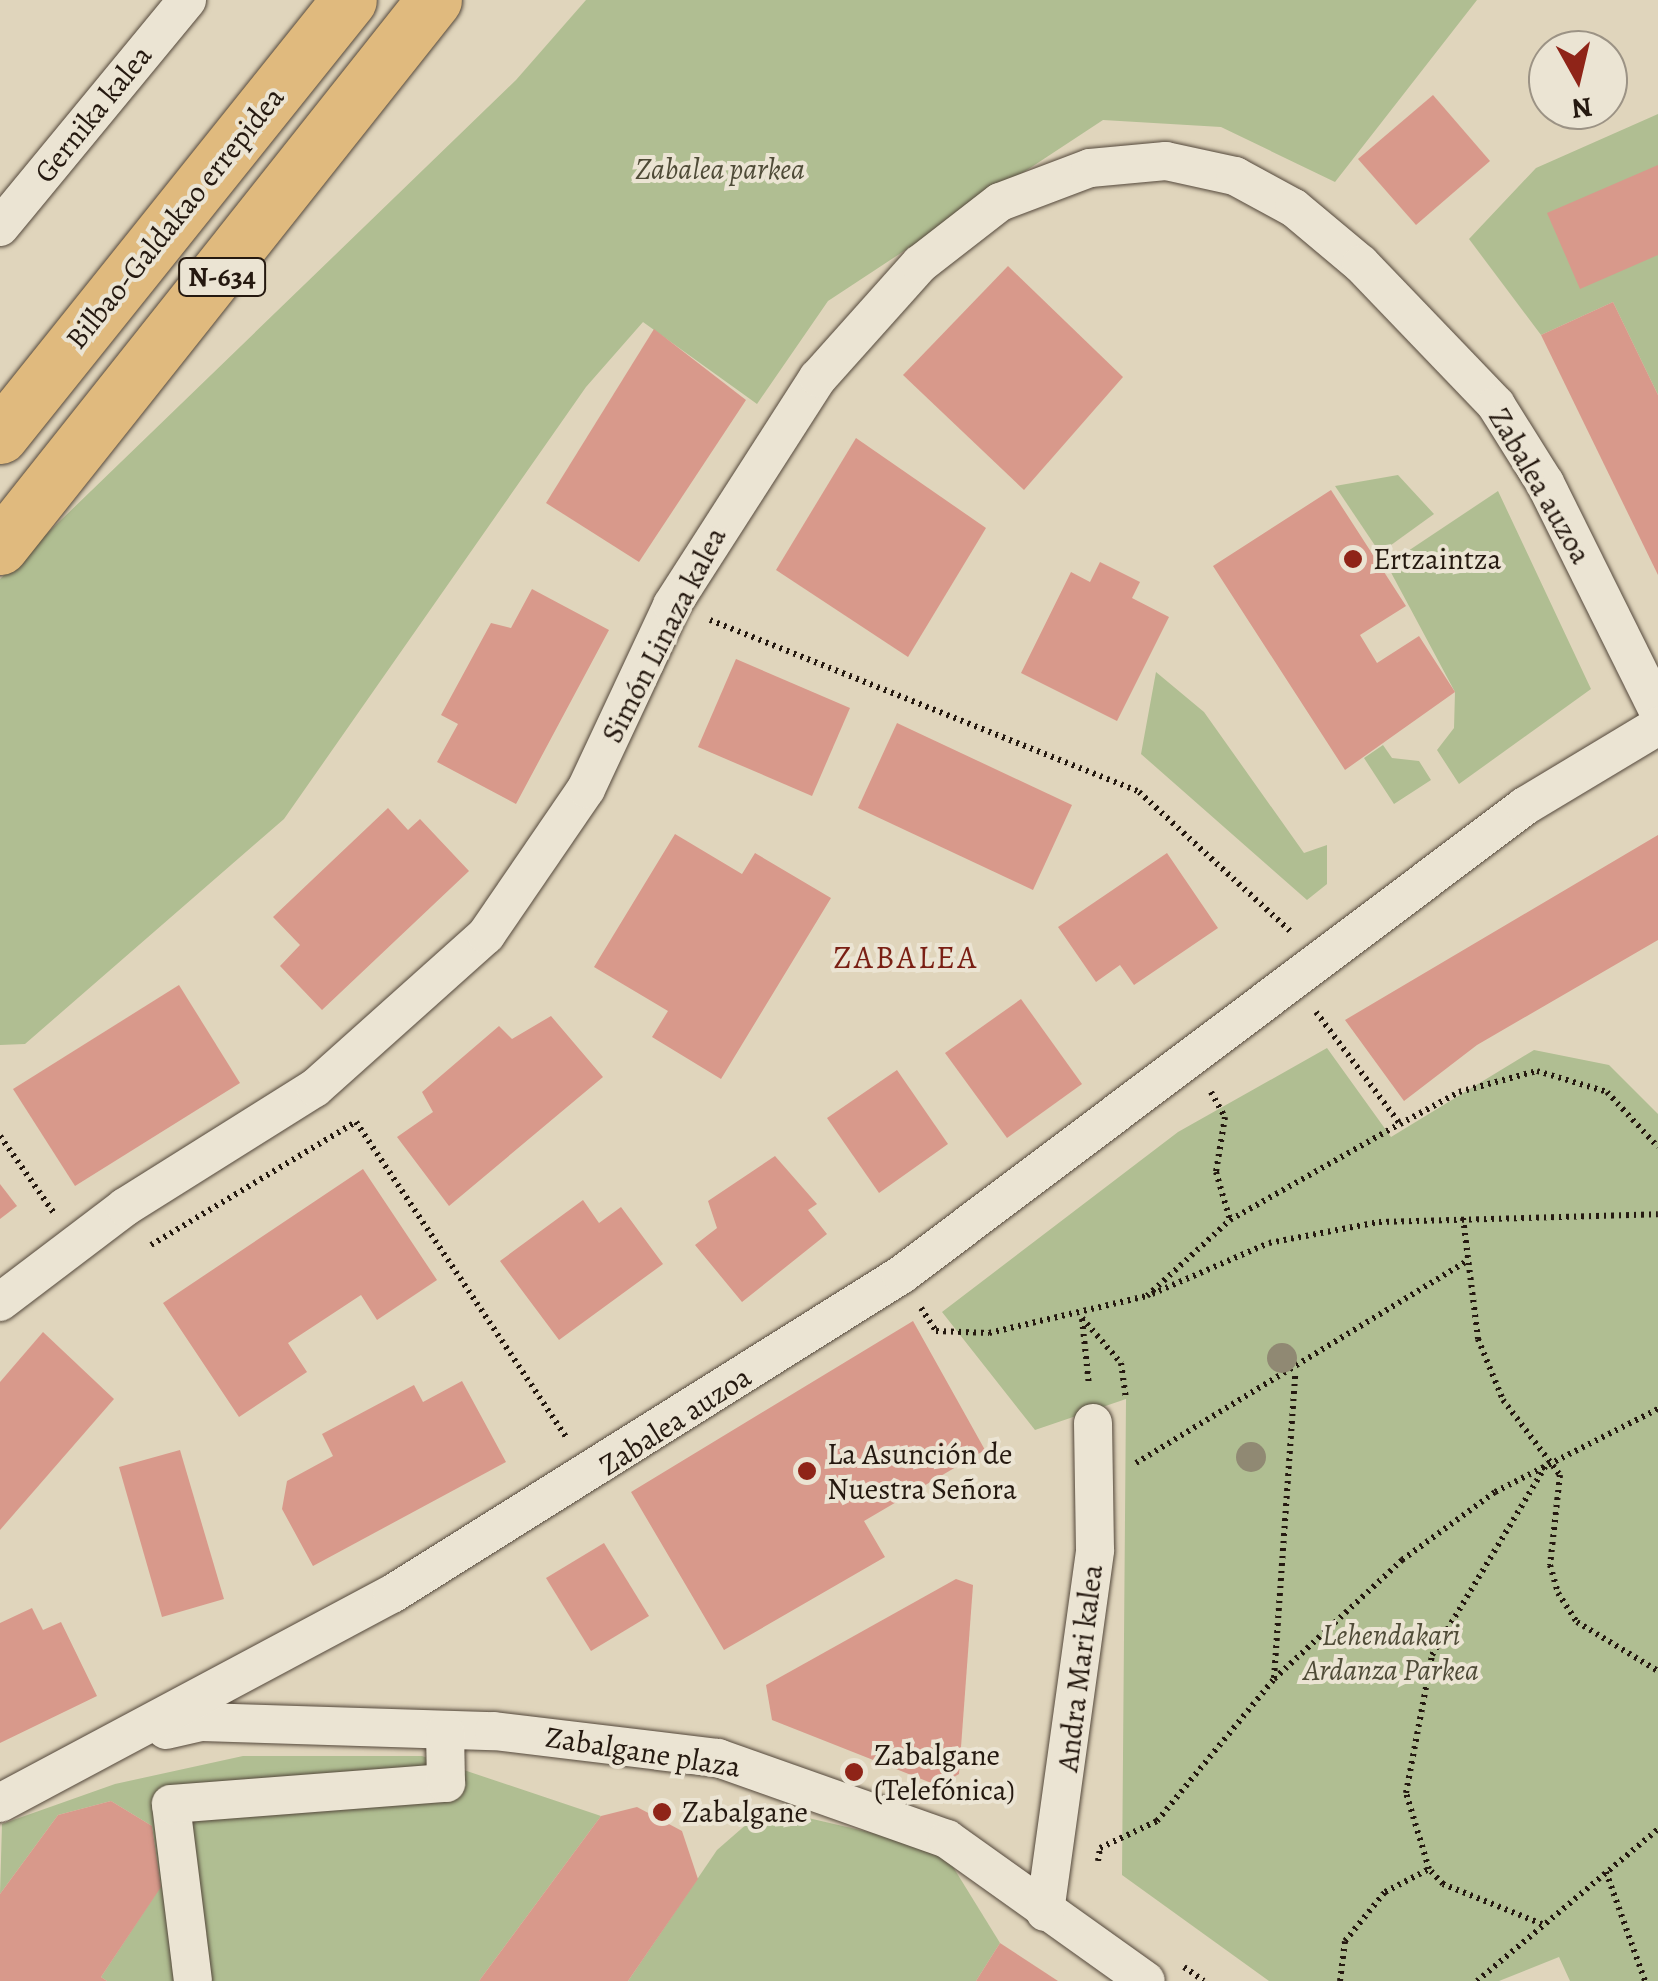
<!DOCTYPE html>
<meta charset="utf-8">
<style>
body{margin:0}
#map{position:relative;width:1658px;height:1981px;overflow:hidden;background:#e0d5bc;font-family:Alegreya,serif}
div>[style]{position:absolute}
.green>*{inset:0;background:#b0be92}
.building>*{inset:0;background:#d8998b}
.path>*{height:6px;margin-top:-3px;transform-origin:0;background:repeating-linear-gradient(90deg,#251910 0 2.5px,transparent 0 7.5px)}
.roads{filter:drop-shadow(0 0 2px #54483b) drop-shadow(0 0 2px #54483b)}
.street>*{height:38px;margin:-19px;padding:0 19px;transform-origin:19px;border-radius:19px;background:#ebe4d3}
.highway>*{height:55px;margin:-27.5px;padding:0 27.5px;transform-origin:27.5px;border-radius:27.5px;background:#e0ba7e}
.trees>*{width:30px;height:30px;margin:-15px;border-radius:50%;background:#908973}
.dots>*{width:28px;height:28px;translate:-50% -50%;box-sizing:border-box;border:5px solid #ebe4d3;border-radius:50%}
span{translate:-50% -50%;white-space:nowrap;text-align:center;line-height:1.15;-webkit-text-stroke:8px #ebe4d3;paint-order:stroke}
.shield-label span{padding:2px 8px;background:#ebe4d3;border:2px solid;border-radius:8px;-webkit-text-stroke-width:0}
.shield-label{font-size:28px;color:#251910;font-weight:700}
.street-label{font-size:30px;color:#251910}
.park-label{font-size:30px;color:#4f4b37;font-style:italic}
.poi-label{font-size:30px;color:#251910}
.left{translate:0 -50%;text-align:left}
.neighbourhood-label{font-size:32px;color:#7a1f14;letter-spacing:2.5px}
.north{position:absolute;left:1528px;top:30px;width:100px;height:100px;box-sizing:border-box;background:#ebe4d3;border:2px solid #9c9385;border-radius:50%;rotate:172deg;font-size:28px;font-weight:700;line-height:40px;text-align:center;color:#251910}
.north::after{content:'';display:block;margin:auto;width:35px;height:45px;background:#8f2418;clip-path:polygon(50% 0,100% 100%,50% 72%,0 100%)}
</style>
<div id="map">
<div class="green">
<div style="clip-path:polygon(586px 0,1477px 0,1335px 182px,1221px 127px,1103px 120px,828px 301px,757px 404px,643px 322px,586px 387px,284px 819px,25px 1044px,0 1045px,0 579px,516px 80px)"></div>
<div style="clip-path:polygon(1658px 114px,1658px 395px,1613px 302px,1541px 335px,1469px 239px,1536px 168px)"></div>
<div style="clip-path:polygon(1398px 475px,1434px 514px,1380px 553px,1335px 486px)"></div>
<div style="clip-path:polygon(1498px 491px,1591px 689px,1459px 784px,1437px 750px,1454px 728px,1455px 692px,1387px 565px)"></div>
<div style="clip-path:polygon(1156px 672px,1204px 712px,1304px 853px,1327px 845px,1327px 884px,1307px 900px,1141px 754px)"></div>
<div style="clip-path:polygon(1383px 745px,1392px 758px,1419px 761px,1431px 780px,1394px 804px,1364px 758px)"></div>
<div style="clip-path:polygon(1327px 1048px,1391px 1137px,1534px 1050px,1609px 1065px,1658px 1114px,1658px 1981px,1570px 1981px,1559px 1957px,1499px 1981px,1269px 1981px,1122px 1875px,1126px 1399px,1035px 1430px,942px 1312px,1178px 1132px)"></div>
<div style="clip-path:polygon(243px 1756px,422px 1756px,601px 1816px,479px 1981px,107px 1981px,101px 1977px,161px 1886px,152px 1826px,111px 1801px,58px 1815px,0 1894px,2px 1824px,115px 1784px)"></div>
<div style="clip-path:polygon(765px 1808px,942px 1849px,1000px 1943px,976px 1981px,628px 1981px,717px 1850px)"></div>
</div>
<div class="building">
<div style="clip-path:polygon(1433px 95px,1490px 161px,1416px 225px,1358px 159px)"></div>
<div style="clip-path:polygon(1658px 165px,1658px 255px,1580px 289px,1547px 213px)"></div>
<div style="clip-path:polygon(1008px 266px,1123px 377px,1024px 490px,903px 375px)"></div>
<div style="clip-path:polygon(1613px 302px,1658px 395px,1658px 575px,1541px 335px)"></div>
<div style="clip-path:polygon(654px 329px,746px 400px,639px 562px,546px 503px)"></div>
<div style="clip-path:polygon(856px 438px,986px 528px,908px 657px,776px 570px)"></div>
<div style="clip-path:polygon(1331px 490px,1406px 606px,1360px 635px,1377px 663px,1419px 636px,1455px 692px,1345px 770px,1213px 566px)"></div>
<div style="clip-path:polygon(1100px 562px,1140px 582px,1132px 598px,1169px 617px,1117px 721px,1021px 673px,1071px 572px,1090px 582px)"></div>
<div style="clip-path:polygon(532px 589px,609px 630px,516px 804px,437px 762px,458px 724px,441px 715px,491px 623px,511px 628px)"></div>
<div style="clip-path:polygon(736px 659px,850px 708px,812px 796px,698px 747px)"></div>
<div style="clip-path:polygon(897px 723px,1072px 805px,1033px 890px,858px 808px)"></div>
<div style="clip-path:polygon(388px 808px,408px 830px,420px 819px,469px 871px,322px 1010px,280px 966px,300px 945px,273px 917px)"></div>
<div style="clip-path:polygon(675px 834px,742px 874px,755px 853px,831px 898px,721px 1079px,652px 1037px,668px 1011px,594px 967px)"></div>
<div style="clip-path:polygon(1658px 835px,1658px 940px,1477px 1045px,1404px 1101px,1345px 1020px)"></div>
<div style="clip-path:polygon(1167px 853px,1218px 928px,1134px 985px,1120px 965px,1096px 982px,1058px 927px)"></div>
<div style="clip-path:polygon(179px 985px,240px 1083px,75px 1186px,13px 1089px)"></div>
<div style="clip-path:polygon(1021px 999px,1082px 1084px,1007px 1138px,945px 1053px)"></div>
<div style="clip-path:polygon(551px 1016px,603px 1077px,449px 1206px,397px 1137px,433px 1112px,422px 1092px,499px 1026px,512px 1039px)"></div>
<div style="clip-path:polygon(897px 1070px,948px 1144px,879px 1193px,827px 1118px)"></div>
<div style="clip-path:polygon(775px 1156px,817px 1204px,808px 1210px,827px 1234px,742px 1302px,695px 1245px,717px 1228px,708px 1201px)"></div>
<div style="clip-path:polygon(363px 1169px,437px 1280px,377px 1320px,361px 1295px,288px 1343px,307px 1372px,239px 1417px,163px 1303px)"></div>
<div style="clip-path:polygon(0 1184px,17px 1206px,0 1219px)"></div>
<div style="clip-path:polygon(583px 1200px,599px 1223px,621px 1207px,663px 1264px,559px 1340px,500px 1261px)"></div>
<div style="clip-path:polygon(913px 1321px,985px 1450px,864px 1521px,885px 1557px,724px 1650px,631px 1492px)"></div>
<div style="clip-path:polygon(43px 1332px,114px 1399px,0 1530px,0 1382px)"></div>
<div style="clip-path:polygon(462px 1381px,506px 1462px,313px 1566px,282px 1509px,287px 1481px,333px 1456px,322px 1434px,414px 1385px,423px 1402px)"></div>
<div style="clip-path:polygon(180px 1450px,224px 1599px,162px 1617px,119px 1467px)"></div>
<div style="clip-path:polygon(604px 1543px,649px 1616px,591px 1651px,546px 1578px)"></div>
<div style="clip-path:polygon(956px 1579px,973px 1585px,959px 1774px,939px 1786px,772px 1720px,766px 1685px)"></div>
<div style="clip-path:polygon(32px 1608px,43px 1630px,61px 1622px,97px 1696px,0 1743px,0 1623px)"></div>
<div style="clip-path:polygon(111px 1801px,152px 1826px,161px 1887px,101px 1977px,107px 1981px,0 1981px,0 1894px,58px 1815px)"></div>
<div style="clip-path:polygon(637px 1807px,682px 1831px,698px 1879px,628px 1981px,479px 1981px,601px 1816px)"></div>
<div style="clip-path:polygon(1000px 1943px,1058px 1981px,976px 1981px)"></div>
</div>
<div class="path">
<div style="left:710px;top:620px;width:462px;rotate:21.8deg"></div>
<div style="left:1139px;top:792px;width:205px;rotate:42.6deg"></div>
<div style="left:1316px;top:1012px;width:140px;rotate:53.1deg"></div>
<div style="left:1400px;top:1124px;width:67px;rotate:-28.5deg"></div>
<div style="left:1459px;top:1092px;width:81px;rotate:-15.1deg"></div>
<div style="left:1537px;top:1071px;width:73px;rotate:16.7deg"></div>
<div style="left:1607px;top:1092px;width:75px;rotate:47.2deg"></div>
<div style="left:1211px;top:1092px;width:29px;rotate:61deg"></div>
<div style="left:1225px;top:1117px;width:56px;rotate:99.3deg"></div>
<div style="left:1216px;top:1172px;width:50px;rotate:73.7deg"></div>
<div style="left:0;top:1136px;width:94px;rotate:55deg"></div>
<div style="left:1463px;top:1218px;width:122px;rotate:82.9deg"></div>
<div style="left:1478px;top:1339px;width:66px;rotate:67.7deg"></div>
<div style="left:1503px;top:1400px;width:94px;rotate:52.8deg"></div>
<div style="left:1560px;top:1475px;width:91px;rotate:96.3deg"></div>
<div style="left:1550px;top:1565px;width:29px;rotate:74deg"></div>
<div style="left:1558px;top:1593px;width:35px;rotate:57deg"></div>
<div style="left:1577px;top:1622px;width:95px;rotate:31.2deg"></div>
<div style="left:151px;top:1245px;width:239px;rotate:-31deg"></div>
<div style="left:356px;top:1122px;width:379px;rotate:56.3deg"></div>
<div style="left:1152px;top:1294px;width:128px;rotate:-23.6deg"></div>
<div style="left:1269px;top:1243px;width:112px;rotate:-10.8deg"></div>
<div style="left:1379px;top:1222px;width:279px;rotate:-1.6deg"></div>
<div style="left:921px;top:1308px;width:27px;rotate:57deg"></div>
<div style="left:936px;top:1331px;width:53px;rotate:2.2deg"></div>
<div style="left:989px;top:1333px;width:162px;rotate:-13.2deg"></div>
<div style="left:1147px;top:1296px;width:113px;rotate:-42.5deg"></div>
<div style="left:1230px;top:1220px;width:195px;rotate:-29.5deg"></div>
<div style="left:1082px;top:1318px;width:60px;rotate:49.1deg"></div>
<div style="left:1121px;top:1363px;width:34px;rotate:82deg"></div>
<div style="left:1082px;top:1319px;width:67px;rotate:84deg"></div>
<div style="left:1136px;top:1463px;width:389px;rotate:-31.4deg"></div>
<div style="left:1274px;top:1678px;width:305px;rotate:-86deg"></div>
<div style="left:1098px;top:1861px;width:13px;rotate:-81deg"></div>
<div style="left:1100px;top:1848px;width:63px;rotate:-25.3deg"></div>
<div style="left:1157px;top:1821px;width:184px;rotate:-50.5deg"></div>
<div style="left:1274px;top:1679px;width:175px;rotate:-42.9deg"></div>
<div style="left:1402px;top:1560px;width:115px;rotate:-36.2deg"></div>
<div style="left:1495px;top:1492px;width:183px;rotate:-27deg"></div>
<div style="left:1606px;top:1872px;width:116px;rotate:70.3deg"></div>
<div style="left:1542px;top:1924px;width:107px;rotate:-158deg"></div>
<div style="left:1443px;top:1884px;width:21px;rotate:-133deg"></div>
<div style="left:1429px;top:1869px;width:79px;rotate:-106.8deg"></div>
<div style="left:1406px;top:1793px;width:140px;rotate:-79.3deg"></div>
<div style="left:1432px;top:1655px;width:225px;rotate:-59deg"></div>
<div style="left:1184px;top:1967px;width:24px;rotate:35deg"></div>
<div style="left:1340px;top:1981px;width:40px;rotate:-82.9deg"></div>
<div style="left:1345px;top:1941px;width:63px;rotate:-50.8deg"></div>
<div style="left:1385px;top:1892px;width:50px;rotate:-27.6deg"></div>
<div style="left:1477px;top:1981px;width:236px;rotate:-40deg"></div>
</div>
<div class="roads">
<div class="street">
<div style="left:0;top:227px;width:294px;rotate:-50.5deg"></div>
<div style="left:0;top:1302px;width:157px;rotate:-37.2deg"></div>
<div style="left:125px;top:1207px;width:224px;rotate:-32.1deg"></div>
<div style="left:315px;top:1088px;width:229px;rotate:-41.8deg"></div>
<div style="left:486px;top:935px;width:177px;rotate:-55.6deg"></div>
<div style="left:586px;top:789px;width:203px;rotate:-64.9deg"></div>
<div style="left:672px;top:605px;width:270px;rotate:-57.3deg"></div>
<div style="left:818px;top:378px;width:153px;rotate:-48.2deg"></div>
<div style="left:920px;top:264px;width:101px;rotate:-37.8deg"></div>
<div style="left:1000px;top:202px;width:96px;rotate:-20.7deg"></div>
<div style="left:1090px;top:168px;width:76px;rotate:-5.3deg"></div>
<div style="left:1166px;top:161px;width:71px;rotate:12.3deg"></div>
<div style="left:1235px;top:176px;width:67px;rotate:28.5deg"></div>
<div style="left:1294px;top:208px;width:87px;rotate:39.9deg"></div>
<div style="left:1361px;top:264px;width:195px;rotate:46.2deg"></div>
<div style="left:1496px;top:405px;width:92px;rotate:57.9deg"></div>
<div style="left:1545px;top:483px;width:254px;rotate:63.6deg"></div>
<div style="left:166px;top:1730px;width:37px;rotate:-13deg"></div>
<div style="left:202px;top:1722px;width:292px;rotate:1.8deg"></div>
<div style="left:494px;top:1731px;width:226px;rotate:6.9deg"></div>
<div style="left:718px;top:1758px;width:243px;rotate:19.5deg"></div>
<div style="left:947px;top:1839px;width:244px;rotate:35.5deg"></div>
<div style="left:0;top:1803px;width:444px;rotate:-28.1deg"></div>
<div style="left:392px;top:1594px;width:601px;rotate:-32.08deg"></div>
<div style="left:901px;top:1275px;width:781px;rotate:-36.93deg"></div>
<div style="left:1525px;top:806px;width:155px;rotate:-31deg"></div>
<div style="left:1045px;top:1912px;width:365px;rotate:-82.1deg"></div>
<div style="left:1095px;top:1550px;width:127px;rotate:-90.9deg"></div>
<div style="left:193px;top:1981px;width:178px;rotate:-97.1deg"></div>
<div style="left:171px;top:1804px;width:276px;rotate:-4.4deg"></div>
<div style="left:446px;top:1783px;width:51px;rotate:-91.1deg"></div>
</div>
<div class="highway">
<div style="left:0;top:436px;width:558px;rotate:-51.32deg"></div>
<div style="left:0;top:547px;width:698px;rotate:-51.57deg"></div>
</div>
</div>
<div class="trees">
<div style="left:1282px;top:1358px"></div>
<div style="left:1251px;top:1457px"></div>
</div>
<div class="dots">
<div style="left:1353px;top:559px;background:#8f2418"></div>
<div style="left:807px;top:1471px;background:#8f2418"></div>
<div style="left:854px;top:1772px;background:#8f2418"></div>
<div style="left:662px;top:1812px;background:#8f2418"></div>
</div>
<div class="shield-label">
<span style="left:222px;top:277px">N-634</span>
</div>
<div class="street-label">
<span style="left:93px;top:114px;rotate:-51deg">Gernika kalea</span>
<span style="left:175px;top:218px;rotate:-51deg">Bilbao-Galdakao errepidea</span>
<span style="left:1540px;top:486px;rotate:60deg">Zabalea auzoa</span>
<span style="left:664px;top:635px;rotate:-63deg">Simón Linaza kalea</span>
<span style="left:675px;top:1421px;rotate:-33deg">Zabalea auzoa</span>
<span style="left:1080px;top:1668px;rotate:-83deg">Andra Mari kalea</span>
<span style="left:643px;top:1752px;rotate:9deg">Zabalgane plaza</span>
</div>
<div class="park-label">
<span style="left:720px;top:169px">Zabalea parkea</span>
<span style="left:1391px;top:1652px">Lehendakari<br>Ardanza Parkea</span>
</div>
<div class="poi-label">
<span class="left" style="left:1373px;top:559px">Ertzaintza</span>
<span class="left" style="left:827px;top:1471px">La Asunción de<br>Nuestra Señora</span>
<span class="left" style="left:874px;top:1772px">Zabalgane<br>(Telefónica)</span>
<span class="left" style="left:682px;top:1812px">Zabalgane</span>
</div>
<div class="neighbourhood-label">
<span style="left:906px;top:957px">ZABALEA</span>
</div>
<div class="north">N</div>
</div>
